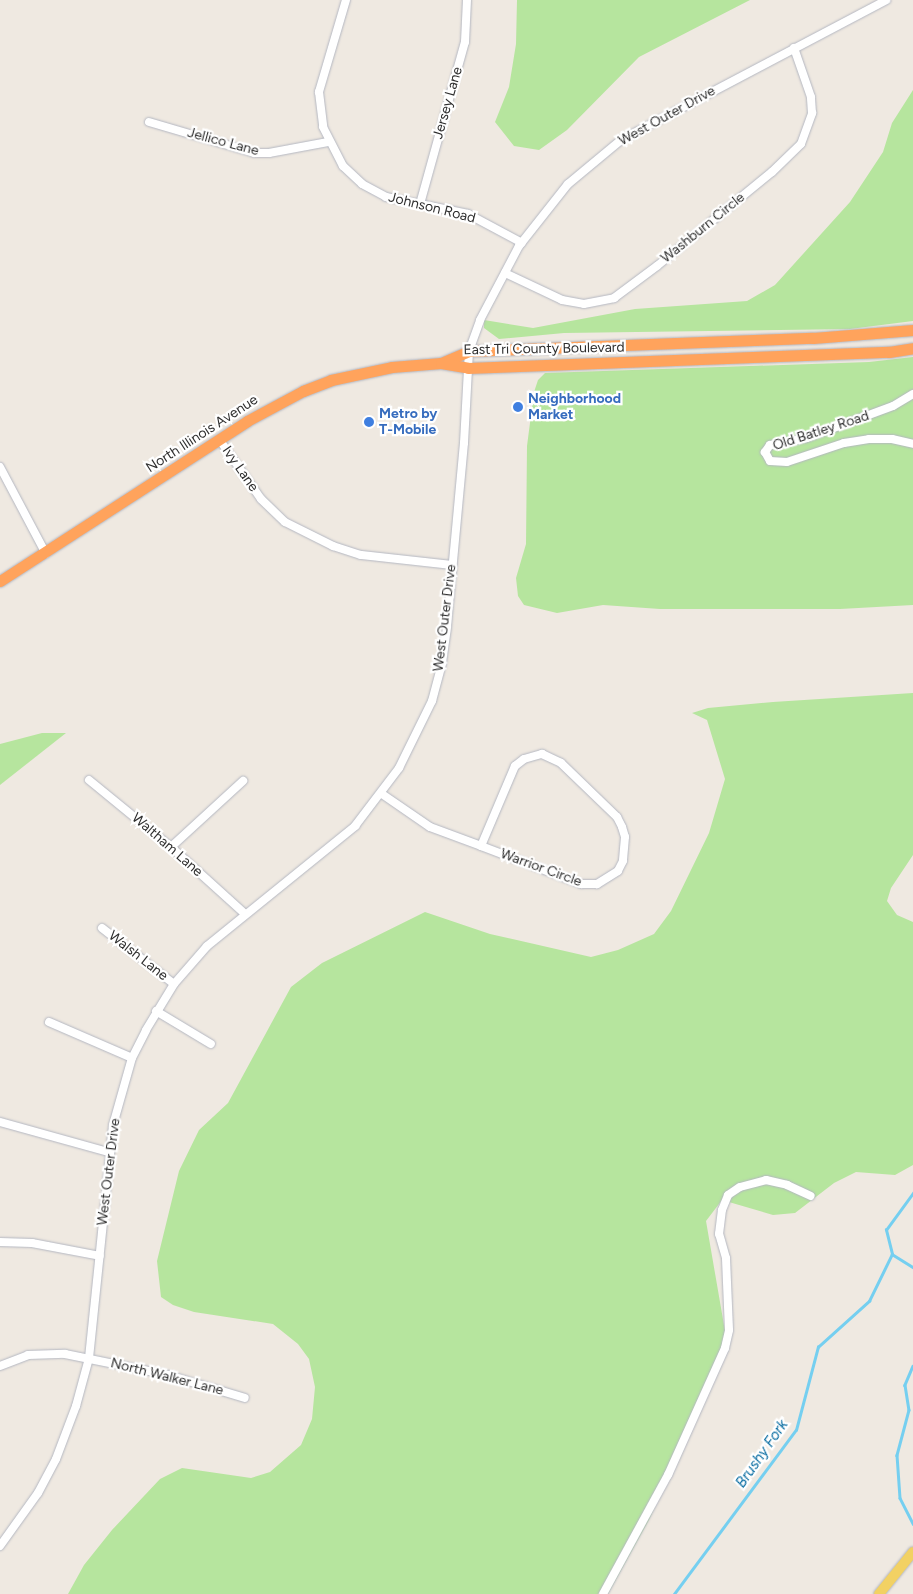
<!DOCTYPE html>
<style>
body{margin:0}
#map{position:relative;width:913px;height:1594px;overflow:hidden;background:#efe9e1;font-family:Figtree,sans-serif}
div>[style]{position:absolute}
.green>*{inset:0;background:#b6e59e}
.stream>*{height:2.5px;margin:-1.25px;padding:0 1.25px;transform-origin:1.25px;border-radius:1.25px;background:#75cff0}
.roads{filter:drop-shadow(0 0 1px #b4b7c1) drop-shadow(0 0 1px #b4b7c1)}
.minor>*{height:8px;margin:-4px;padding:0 4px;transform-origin:4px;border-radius:4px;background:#fff}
.major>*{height:10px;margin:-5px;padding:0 5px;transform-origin:5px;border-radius:5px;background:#f2d163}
.highway>*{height:11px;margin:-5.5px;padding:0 5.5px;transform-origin:5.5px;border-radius:5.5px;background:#ffa35c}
.dots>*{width:14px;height:14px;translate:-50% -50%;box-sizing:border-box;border:2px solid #fff;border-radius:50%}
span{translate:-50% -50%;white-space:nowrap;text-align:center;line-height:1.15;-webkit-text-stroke:4.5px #fff;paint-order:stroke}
.street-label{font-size:14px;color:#2e2e2e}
.shop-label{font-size:14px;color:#366cbe;font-weight:700}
.left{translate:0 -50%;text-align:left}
.water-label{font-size:15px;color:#0d6fa3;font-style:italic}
</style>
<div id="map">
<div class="green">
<div style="clip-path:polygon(517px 0,750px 0,639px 57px,567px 130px,539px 150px,514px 146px,495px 122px,509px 87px,516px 44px)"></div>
<div style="clip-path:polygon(913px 90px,913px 321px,850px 329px,564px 333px,499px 339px,484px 328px,484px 320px,533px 328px,635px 309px,747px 301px,775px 285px,850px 202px,883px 152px,892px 123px)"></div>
<div style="clip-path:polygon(913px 357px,913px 605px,840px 609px,660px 609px,603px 605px,557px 613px,524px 605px,518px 596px,516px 578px,526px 544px,527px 446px,534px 392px,538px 380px,545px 373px,869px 362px)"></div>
<div style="clip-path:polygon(913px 693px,913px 855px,891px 888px,887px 901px,897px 915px,913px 922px,913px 1165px,895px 1175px,856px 1172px,834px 1183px,795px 1213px,773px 1215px,722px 1200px,706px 1221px,725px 1331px,717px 1368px,649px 1520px,608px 1594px,68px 1594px,84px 1565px,112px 1530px,160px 1479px,182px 1468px,251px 1478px,270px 1472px,301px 1445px,312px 1419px,315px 1387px,309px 1359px,298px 1344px,273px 1324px,194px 1312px,173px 1305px,161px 1297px,157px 1261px,179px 1171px,199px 1130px,228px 1103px,291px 987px,322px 963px,425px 912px,490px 934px,591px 957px,618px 950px,654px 934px,671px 911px,709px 833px,725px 779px,707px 720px,692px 713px,708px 708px,773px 702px)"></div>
<div style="clip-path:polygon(42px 733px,66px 733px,0 785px,0 744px)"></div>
</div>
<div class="stream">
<div style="left:892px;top:1254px;width:25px;rotate:32deg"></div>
<div style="left:913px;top:1366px;width:21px;rotate:113deg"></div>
<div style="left:905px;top:1385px;width:25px;rotate:81deg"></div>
<div style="left:909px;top:1410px;width:47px;rotate:104.9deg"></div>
<div style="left:897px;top:1455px;width:43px;rotate:86deg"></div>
<div style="left:900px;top:1498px;width:29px;rotate:63deg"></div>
<div style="left:674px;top:1594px;width:204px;rotate:-53.4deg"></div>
<div style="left:796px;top:1430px;width:86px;rotate:-75.2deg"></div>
<div style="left:818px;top:1347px;width:69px;rotate:-42deg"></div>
<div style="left:869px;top:1301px;width:52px;rotate:-63.9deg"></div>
<div style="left:892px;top:1254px;width:25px;rotate:-104deg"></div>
<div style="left:886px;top:1230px;width:46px;rotate:-53.9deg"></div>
</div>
<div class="roads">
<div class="minor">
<div style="left:346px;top:0;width:96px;rotate:106.4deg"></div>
<div style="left:319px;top:92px;width:35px;rotate:83deg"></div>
<div style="left:323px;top:127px;width:44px;rotate:62.9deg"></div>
<div style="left:343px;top:166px;width:26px;rotate:43deg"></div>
<div style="left:362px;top:184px;width:27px;rotate:28deg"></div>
<div style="left:386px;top:197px;width:84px;rotate:11.7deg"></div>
<div style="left:468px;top:214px;width:61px;rotate:28.2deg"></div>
<div style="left:149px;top:122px;width:109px;rotate:16.4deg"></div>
<div style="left:254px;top:153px;width:15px"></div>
<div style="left:269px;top:153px;width:60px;rotate:-10.6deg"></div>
<div style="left:420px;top:204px;width:168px;rotate:-74.5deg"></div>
<div style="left:465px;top:42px;width:42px;rotate:-87.3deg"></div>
<div style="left:505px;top:273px;width:63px;rotate:25.3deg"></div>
<div style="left:562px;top:300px;width:22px;rotate:10deg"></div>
<div style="left:584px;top:304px;width:31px;rotate:-11deg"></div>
<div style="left:614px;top:298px;width:54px;rotate:-36.7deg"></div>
<div style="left:657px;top:266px;width:149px;rotate:-39.3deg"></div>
<div style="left:772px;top:172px;width:40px;rotate:-44deg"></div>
<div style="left:801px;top:144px;width:33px;rotate:-70deg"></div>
<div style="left:812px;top:113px;width:16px;rotate:-94deg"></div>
<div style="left:811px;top:97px;width:52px;rotate:-109.1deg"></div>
<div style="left:913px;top:394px;width:23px;rotate:149deg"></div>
<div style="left:893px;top:406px;width:92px;rotate:159.6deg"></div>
<div style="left:807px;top:438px;width:38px;rotate:169deg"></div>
<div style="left:770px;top:445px;width:9px;rotate:126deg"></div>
<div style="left:765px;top:452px;width:10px;rotate:61deg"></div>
<div style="left:770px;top:461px;width:17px;rotate:3deg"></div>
<div style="left:787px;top:462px;width:60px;rotate:-18.4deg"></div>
<div style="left:844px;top:443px;width:25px;rotate:-9deg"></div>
<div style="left:869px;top:439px;width:23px"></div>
<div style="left:892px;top:439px;width:22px;rotate:13deg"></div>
<div style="left:219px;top:439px;width:73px;rotate:55deg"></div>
<div style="left:261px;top:499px;width:33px;rotate:44deg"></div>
<div style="left:285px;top:522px;width:54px;rotate:26.6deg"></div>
<div style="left:333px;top:546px;width:29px;rotate:18deg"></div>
<div style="left:361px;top:555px;width:92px;rotate:6.3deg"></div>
<div style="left:0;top:467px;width:98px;rotate:62.1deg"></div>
<div style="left:542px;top:754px;width:21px;rotate:25deg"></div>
<div style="left:561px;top:763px;width:78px;rotate:44deg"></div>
<div style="left:617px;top:817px;width:11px;rotate:63deg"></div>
<div style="left:622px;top:827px;width:10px;rotate:73deg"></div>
<div style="left:625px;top:837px;width:24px;rotate:95deg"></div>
<div style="left:623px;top:861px;width:11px;rotate:117deg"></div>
<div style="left:618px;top:871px;width:25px;rotate:148deg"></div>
<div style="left:597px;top:884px;width:16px;rotate:180deg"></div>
<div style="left:581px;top:884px;width:107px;rotate:-159.2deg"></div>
<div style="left:481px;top:846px;width:87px;rotate:-67deg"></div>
<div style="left:515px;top:766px;width:11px;rotate:-38deg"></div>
<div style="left:524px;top:759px;width:19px;rotate:-16deg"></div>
<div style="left:89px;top:780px;width:106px;rotate:39.3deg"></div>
<div style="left:171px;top:847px;width:98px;rotate:42.1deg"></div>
<div style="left:382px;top:794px;width:58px;rotate:34.5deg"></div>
<div style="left:430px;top:827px;width:54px;rotate:20.4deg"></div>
<div style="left:171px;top:847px;width:98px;rotate:-42.5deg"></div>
<div style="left:102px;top:928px;width:91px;rotate:37.9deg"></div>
<div style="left:156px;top:1011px;width:64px;rotate:31deg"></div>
<div style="left:49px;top:1022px;width:90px;rotate:23.4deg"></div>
<div style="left:0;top:1122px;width:112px;rotate:15.5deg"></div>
<div style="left:0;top:1242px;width:32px;rotate:2deg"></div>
<div style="left:32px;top:1243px;width:69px;rotate:10.8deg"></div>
<div style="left:0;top:1366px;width:30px;rotate:-21deg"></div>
<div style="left:28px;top:1355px;width:37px;rotate:-2deg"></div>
<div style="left:65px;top:1354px;width:105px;rotate:11.5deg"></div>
<div style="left:168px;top:1375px;width:80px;rotate:16.6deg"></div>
<div style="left:0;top:1546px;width:65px;rotate:-54.4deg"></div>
<div style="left:38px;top:1493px;width:38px;rotate:-62deg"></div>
<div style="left:56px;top:1459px;width:57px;rotate:-69.3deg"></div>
<div style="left:76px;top:1406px;width:50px;rotate:-74.8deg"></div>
<div style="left:89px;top:1358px;width:234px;rotate:-84.1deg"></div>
<div style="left:113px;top:1125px;width:70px;rotate:-74.2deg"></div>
<div style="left:132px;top:1058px;width:31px;rotate:-63deg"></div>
<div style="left:146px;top:1030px;width:54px;rotate:-58.7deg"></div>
<div style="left:174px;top:984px;width:50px;rotate:-49deg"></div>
<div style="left:207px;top:946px;width:191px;rotate:-39deg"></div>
<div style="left:355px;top:826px;width:73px;rotate:-52.8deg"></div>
<div style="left:399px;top:768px;width:75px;rotate:-63.8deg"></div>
<div style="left:432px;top:701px;width:39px;rotate:-75deg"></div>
<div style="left:442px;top:663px;width:37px;rotate:-82deg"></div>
<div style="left:447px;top:626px;width:184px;rotate:-84.7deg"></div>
<div style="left:464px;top:443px;width:92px;rotate:-86.9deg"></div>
<div style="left:469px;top:351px;width:33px;rotate:-70deg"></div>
<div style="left:480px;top:320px;width:84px;rotate:-62.2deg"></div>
<div style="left:519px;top:246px;width:79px;rotate:-51.7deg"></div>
<div style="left:568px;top:184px;width:69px;rotate:-39.7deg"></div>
<div style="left:621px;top:140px;width:300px;rotate:-27.8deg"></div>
<div style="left:603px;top:1594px;width:136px;rotate:-61.4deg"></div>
<div style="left:668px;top:1475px;width:139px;rotate:-65.8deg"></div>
<div style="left:725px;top:1348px;width:18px;rotate:-77deg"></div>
<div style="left:729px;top:1330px;width:72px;rotate:-92.4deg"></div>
<div style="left:726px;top:1258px;width:25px;rotate:-106deg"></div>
<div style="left:719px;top:1234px;width:24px;rotate:-83deg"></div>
<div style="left:722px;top:1210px;width:16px;rotate:-68deg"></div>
<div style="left:728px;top:1195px;width:14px;rotate:-34deg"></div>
<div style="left:740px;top:1187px;width:27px;rotate:-15deg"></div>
<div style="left:766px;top:1180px;width:22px;rotate:13deg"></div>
<div style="left:787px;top:1185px;width:26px;rotate:25deg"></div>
</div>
<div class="major">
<div style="left:879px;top:1594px;width:54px;rotate:-51deg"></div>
</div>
<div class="highway">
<div style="left:441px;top:363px;width:30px;rotate:-23deg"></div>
<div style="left:469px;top:351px;width:344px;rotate:-2.2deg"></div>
<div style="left:813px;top:338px;width:100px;rotate:-4.6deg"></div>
<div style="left:0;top:581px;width:294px;rotate:-32.9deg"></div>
<div style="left:247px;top:421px;width:64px;rotate:-28.2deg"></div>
<div style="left:303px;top:391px;width:30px;rotate:-21deg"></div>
<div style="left:331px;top:380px;width:62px;rotate:-12deg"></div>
<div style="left:392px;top:367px;width:49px;rotate:-4.7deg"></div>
<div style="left:441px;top:363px;width:27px;rotate:10deg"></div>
<div style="left:468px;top:368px;width:421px;rotate:-2.2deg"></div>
<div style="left:889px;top:352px;width:24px;rotate:-9deg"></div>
</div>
</div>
<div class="dots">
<div style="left:518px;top:407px;background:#3f7fe0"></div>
<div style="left:369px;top:422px;background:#3f7fe0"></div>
</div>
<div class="street-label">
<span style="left:448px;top:103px;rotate:-74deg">Jersey Lane</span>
<span style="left:667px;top:116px;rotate:-29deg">West Outer Drive</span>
<span style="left:223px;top:142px;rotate:15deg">Jellico Lane</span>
<span style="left:432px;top:208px;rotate:14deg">Johnson Road</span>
<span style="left:703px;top:228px;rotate:-39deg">Washburn Circle</span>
<span style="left:544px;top:349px;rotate:-1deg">East Tri County Boulevard</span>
<span style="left:821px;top:431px;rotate:-18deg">Old Batley Road</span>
<span style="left:202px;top:434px;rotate:-33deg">North Illinois Avenue</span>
<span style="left:240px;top:469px;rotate:55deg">Ivy Lane</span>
<span style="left:445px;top:618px;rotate:-83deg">West Outer Drive</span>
<span style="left:167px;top:845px;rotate:41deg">Waltham Lane</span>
<span style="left:541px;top:868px;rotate:20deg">Warrior Circle</span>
<span style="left:138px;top:956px;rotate:38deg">Walsh Lane</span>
<span style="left:109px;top:1172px;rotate:-83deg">West Outer Drive</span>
<span style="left:167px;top:1377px;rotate:14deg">North Walker Lane</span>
</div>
<div class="shop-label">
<span class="left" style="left:528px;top:407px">Neighborhood<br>Market</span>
<span class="left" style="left:379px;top:422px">Metro by<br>T-Mobile</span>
</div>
<div class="water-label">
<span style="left:762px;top:1454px;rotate:-55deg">Brushy Fork</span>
</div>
</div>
